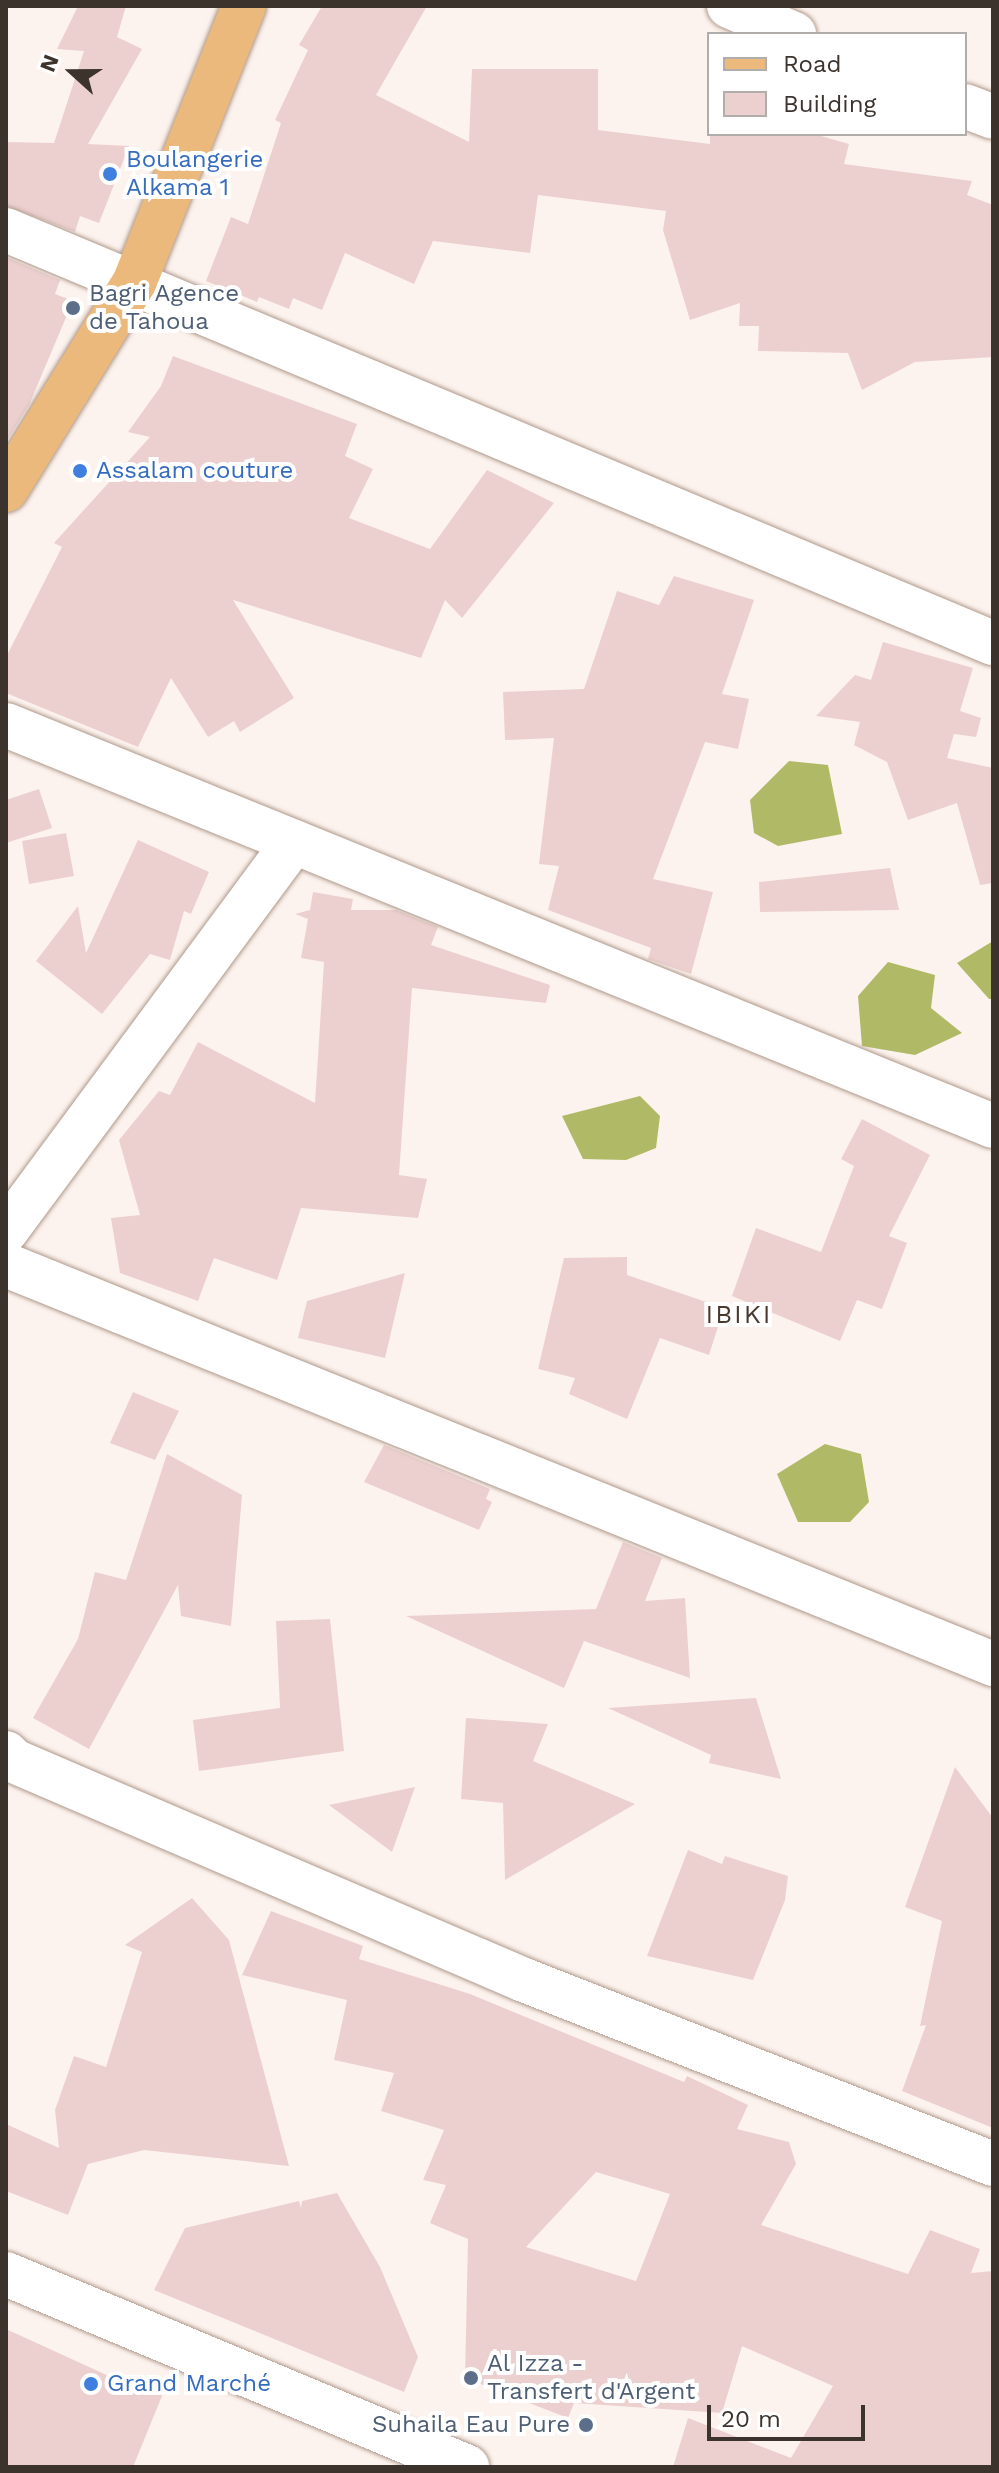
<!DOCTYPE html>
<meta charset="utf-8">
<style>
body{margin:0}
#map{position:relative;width:999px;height:2473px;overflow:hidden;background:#fdf3ee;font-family:"Work Sans",sans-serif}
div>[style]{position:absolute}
.forest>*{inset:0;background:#b0ba66}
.building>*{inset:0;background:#ecd0cf}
.roads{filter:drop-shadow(0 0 2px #ae998c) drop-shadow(0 0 2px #ae998c)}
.minor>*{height:44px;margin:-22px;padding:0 22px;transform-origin:22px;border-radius:22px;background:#fff}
.tertiary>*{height:44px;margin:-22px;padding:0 22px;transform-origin:22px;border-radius:22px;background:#fff}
.primary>*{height:44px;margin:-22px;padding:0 22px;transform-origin:22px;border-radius:22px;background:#ecb97c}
.dots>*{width:22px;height:22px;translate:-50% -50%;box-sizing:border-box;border:4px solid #fff;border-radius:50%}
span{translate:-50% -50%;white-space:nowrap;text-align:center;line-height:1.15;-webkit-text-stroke:8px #fff;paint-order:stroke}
.shop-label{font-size:24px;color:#366cbe}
.left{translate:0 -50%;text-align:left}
.service-label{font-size:24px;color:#4e5e75}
.right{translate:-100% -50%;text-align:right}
.neighbourhood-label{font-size:26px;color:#4a382d;letter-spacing:2px}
.frame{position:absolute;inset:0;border:8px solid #3c332d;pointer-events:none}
.legend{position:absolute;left:707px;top:32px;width:260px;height:104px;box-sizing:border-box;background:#fff;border:2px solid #b1adab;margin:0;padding:10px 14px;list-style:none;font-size:24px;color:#3c332d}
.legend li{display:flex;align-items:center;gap:16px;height:40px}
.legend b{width:40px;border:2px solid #b1adab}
.north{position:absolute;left:32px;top:32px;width:80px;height:80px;-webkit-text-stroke:6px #fff;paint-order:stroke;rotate:291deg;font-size:22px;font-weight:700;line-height:32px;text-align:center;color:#3c332d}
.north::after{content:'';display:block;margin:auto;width:28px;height:36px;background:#3c332d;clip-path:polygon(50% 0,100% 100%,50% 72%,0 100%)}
.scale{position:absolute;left:707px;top:2405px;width:158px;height:36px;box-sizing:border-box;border:4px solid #3c332d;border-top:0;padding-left:10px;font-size:24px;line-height:28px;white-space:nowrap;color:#3c332d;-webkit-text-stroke:6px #fff;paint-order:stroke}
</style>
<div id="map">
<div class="forest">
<div style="clip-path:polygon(789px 761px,828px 765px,842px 834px,778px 846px,754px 833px,750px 800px)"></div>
<div style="clip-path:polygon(993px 941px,993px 999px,989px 999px,957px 963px)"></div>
<div style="clip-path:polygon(888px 962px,935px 975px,931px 1008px,962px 1033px,915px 1055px,862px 1046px,858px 996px)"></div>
<div style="clip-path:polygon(640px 1096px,660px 1116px,656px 1148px,626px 1160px,583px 1159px,562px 1116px)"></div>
<div style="clip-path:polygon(825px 1444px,861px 1454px,869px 1502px,850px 1522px,798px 1522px,777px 1474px)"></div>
</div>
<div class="building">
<div style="clip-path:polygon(78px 6px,126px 6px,117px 37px,142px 49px,88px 144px,129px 146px,99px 223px,80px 216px,75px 232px,6px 206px,6px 142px,54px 143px,84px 51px,57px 49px)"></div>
<div style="clip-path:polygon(322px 6px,427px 6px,376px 95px,469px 142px,472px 69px,598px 69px,598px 130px,710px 144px,710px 134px,814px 134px,849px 144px,844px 164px,972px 181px,967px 195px,993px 205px,993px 357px,915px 362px,862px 390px,848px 353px,758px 351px,759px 326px,739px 326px,740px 303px,690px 320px,663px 230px,666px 211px,538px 195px,530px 253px,433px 241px,414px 284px,345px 253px,322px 310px,293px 298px,289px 309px,259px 297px,257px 302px,206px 281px,231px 217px,248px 224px,281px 123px,275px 120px,308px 50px,299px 45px)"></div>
<div style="clip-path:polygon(6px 257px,60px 280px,55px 294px,73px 301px,29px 405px,6px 442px)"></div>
<div style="clip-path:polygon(173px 356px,357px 424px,345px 456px,373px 469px,349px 518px,430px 549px,487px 470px,554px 503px,462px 618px,445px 600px,421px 658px,233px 600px,294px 698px,240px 732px,234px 721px,208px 737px,171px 678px,138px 747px,6px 693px,6px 657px,62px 547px,54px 543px,150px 437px,128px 432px,161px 386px)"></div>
<div style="clip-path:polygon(674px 576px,754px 600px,722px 694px,749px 699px,738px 749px,705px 742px,653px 879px,713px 892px,691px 974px,648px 959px,651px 948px,548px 910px,559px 866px,539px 864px,554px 738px,505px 740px,503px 692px,584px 689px,617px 591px,659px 605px)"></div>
<div style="clip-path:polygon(883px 642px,973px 668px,960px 711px,981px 718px,976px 737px,954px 734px,947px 758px,993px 768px,993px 883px,980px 885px,957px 803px,908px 820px,887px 762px,854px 745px,860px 722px,816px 716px,855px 675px,871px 680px)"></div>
<div style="clip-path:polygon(39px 789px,52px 828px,6px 843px,6px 800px)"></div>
<div style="clip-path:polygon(66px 833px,74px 876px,29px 884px,22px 841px)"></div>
<div style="clip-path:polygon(138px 840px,209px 872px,191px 914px,184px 911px,170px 960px,150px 954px,102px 1014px,36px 961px,78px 906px,86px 953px)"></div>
<div style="clip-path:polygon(890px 868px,899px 910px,760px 912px,759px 882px)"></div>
<div style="clip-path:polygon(313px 892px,353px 899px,351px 910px,396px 910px,438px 927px,431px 945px,550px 985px,546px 1003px,412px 988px,399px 1175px,427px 1179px,418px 1218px,301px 1208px,277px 1280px,214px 1258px,198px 1301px,120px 1273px,111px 1218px,140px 1215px,119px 1140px,159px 1091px,170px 1095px,198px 1042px,315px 1103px,324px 962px,301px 958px,308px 919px,295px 914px,310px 910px)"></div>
<div style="clip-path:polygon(862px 1119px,930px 1155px,889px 1236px,907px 1243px,882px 1309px,857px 1300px,840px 1341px,732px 1296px,756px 1228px,821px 1252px,854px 1166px,841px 1159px)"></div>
<div style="clip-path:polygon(627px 1257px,627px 1275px,724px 1308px,709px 1355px,660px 1338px,627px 1419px,569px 1394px,575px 1378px,538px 1369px,564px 1258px)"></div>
<div style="clip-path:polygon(405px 1273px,385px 1358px,298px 1338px,307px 1301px)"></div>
<div style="clip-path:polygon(133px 1392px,179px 1411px,155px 1460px,110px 1443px)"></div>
<div style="clip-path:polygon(384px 1445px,490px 1489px,486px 1499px,492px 1502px,479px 1530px,364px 1482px)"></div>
<div style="clip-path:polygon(167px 1454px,242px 1495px,231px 1626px,181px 1616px,178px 1585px,89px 1749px,33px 1718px,78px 1639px,95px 1572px,126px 1580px)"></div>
<div style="clip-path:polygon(623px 1542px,662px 1558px,645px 1601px,685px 1598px,690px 1678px,584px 1641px,564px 1688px,406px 1616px,596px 1609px)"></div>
<div style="clip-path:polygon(330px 1619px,344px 1751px,199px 1771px,193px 1720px,280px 1708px,276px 1621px)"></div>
<div style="clip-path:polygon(756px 1698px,781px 1779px,709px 1763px,711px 1755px,608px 1708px)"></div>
<div style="clip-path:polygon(466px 1718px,548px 1724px,533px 1761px,635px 1804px,505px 1880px,503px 1803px,461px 1799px)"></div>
<div style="clip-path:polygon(955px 1767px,993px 1818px,993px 2128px,902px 2091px,926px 2025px,920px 2026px,942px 1921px,905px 1907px)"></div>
<div style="clip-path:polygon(415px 1787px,392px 1852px,329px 1805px)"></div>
<div style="clip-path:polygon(688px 1850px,722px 1864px,725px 1856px,788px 1876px,785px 1900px,753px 1980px,647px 1956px)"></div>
<div style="clip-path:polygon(192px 1898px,229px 1940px,289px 2166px,144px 2150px,88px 2164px,68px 2215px,6px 2191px,6px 2124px,59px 2148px,55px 2110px,74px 2056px,106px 2067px,142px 1952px,125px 1945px)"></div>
<div style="clip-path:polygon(evenodd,271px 1911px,363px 1946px,359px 1959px,470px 1994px,684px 2082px,687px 2076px,748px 2105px,737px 2129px,789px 2142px,796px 2164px,761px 2225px,908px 2274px,930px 2230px,980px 2249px,971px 2273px,993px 2271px,993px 2467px,673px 2467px,688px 2418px,791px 2458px,833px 2386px,742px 2346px,722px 2413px,574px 2403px,568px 2418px,465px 2378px,468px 2239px,430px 2223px,446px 2185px,423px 2180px,444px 2130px,381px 2111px,394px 2073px,334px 2060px,347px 2000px,242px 1975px,271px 1911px,596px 2172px,670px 2194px,636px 2281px,526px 2247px,596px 2172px)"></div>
<div style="clip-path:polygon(337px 2193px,380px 2267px,418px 2357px,404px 2392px,154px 2290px,185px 2228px,299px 2201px,301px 2208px,302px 2201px)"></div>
<div style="clip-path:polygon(6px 2329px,111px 2377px,114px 2371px,164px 2391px,133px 2467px,6px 2467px)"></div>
</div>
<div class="roads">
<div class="minor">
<div style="left:729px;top:6px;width:71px;rotate:23.3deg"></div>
<div style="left:965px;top:106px;width:30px;rotate:21deg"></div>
<div style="left:6px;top:230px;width:1070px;rotate:22.71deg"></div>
<div style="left:6px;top:725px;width:1065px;rotate:22.11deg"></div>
<div style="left:6px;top:1231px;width:484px;rotate:-53.5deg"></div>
<div style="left:6px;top:1265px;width:1065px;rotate:22.01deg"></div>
<div style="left:6px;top:1753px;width:11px;rotate:45deg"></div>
<div style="left:14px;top:1761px;width:555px;rotate:23.24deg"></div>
<div style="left:524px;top:1980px;width:504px;rotate:21.42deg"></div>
</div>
<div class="tertiary">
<div style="left:6px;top:2274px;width:500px;rotate:22.7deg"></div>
</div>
<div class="primary">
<div style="left:6px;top:490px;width:246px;rotate:-58.3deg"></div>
<div style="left:135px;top:281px;width:296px;rotate:-68.4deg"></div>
</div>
</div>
<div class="dots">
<div style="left:110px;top:174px;background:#3f7fe0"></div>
<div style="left:73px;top:308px;background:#5c6f8a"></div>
<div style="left:80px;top:471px;background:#3f7fe0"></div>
<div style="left:471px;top:2378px;background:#5c6f8a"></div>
<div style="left:91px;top:2384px;background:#3f7fe0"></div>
<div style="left:586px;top:2425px;background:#5c6f8a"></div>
</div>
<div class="shop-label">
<span class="left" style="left:126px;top:174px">Boulangerie<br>Alkama 1</span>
<span class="left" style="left:96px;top:471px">Assalam couture</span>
<span class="left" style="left:107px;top:2384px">Grand Marché</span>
</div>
<div class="service-label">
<span class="left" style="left:89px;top:308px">Bagri Agence<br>de Tahoua</span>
<span class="left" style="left:487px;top:2378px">Al Izza -<br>Transfert d'Argent</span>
<span class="right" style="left:570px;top:2425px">Suhaila Eau Pure</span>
</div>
<div class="neighbourhood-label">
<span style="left:739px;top:1315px">IBIKI</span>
</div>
<div class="frame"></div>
<ul class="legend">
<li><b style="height:10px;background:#ecb97c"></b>Road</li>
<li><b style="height:22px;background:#ecd0cf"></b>Building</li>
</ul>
<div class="north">N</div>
<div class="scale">20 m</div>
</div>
